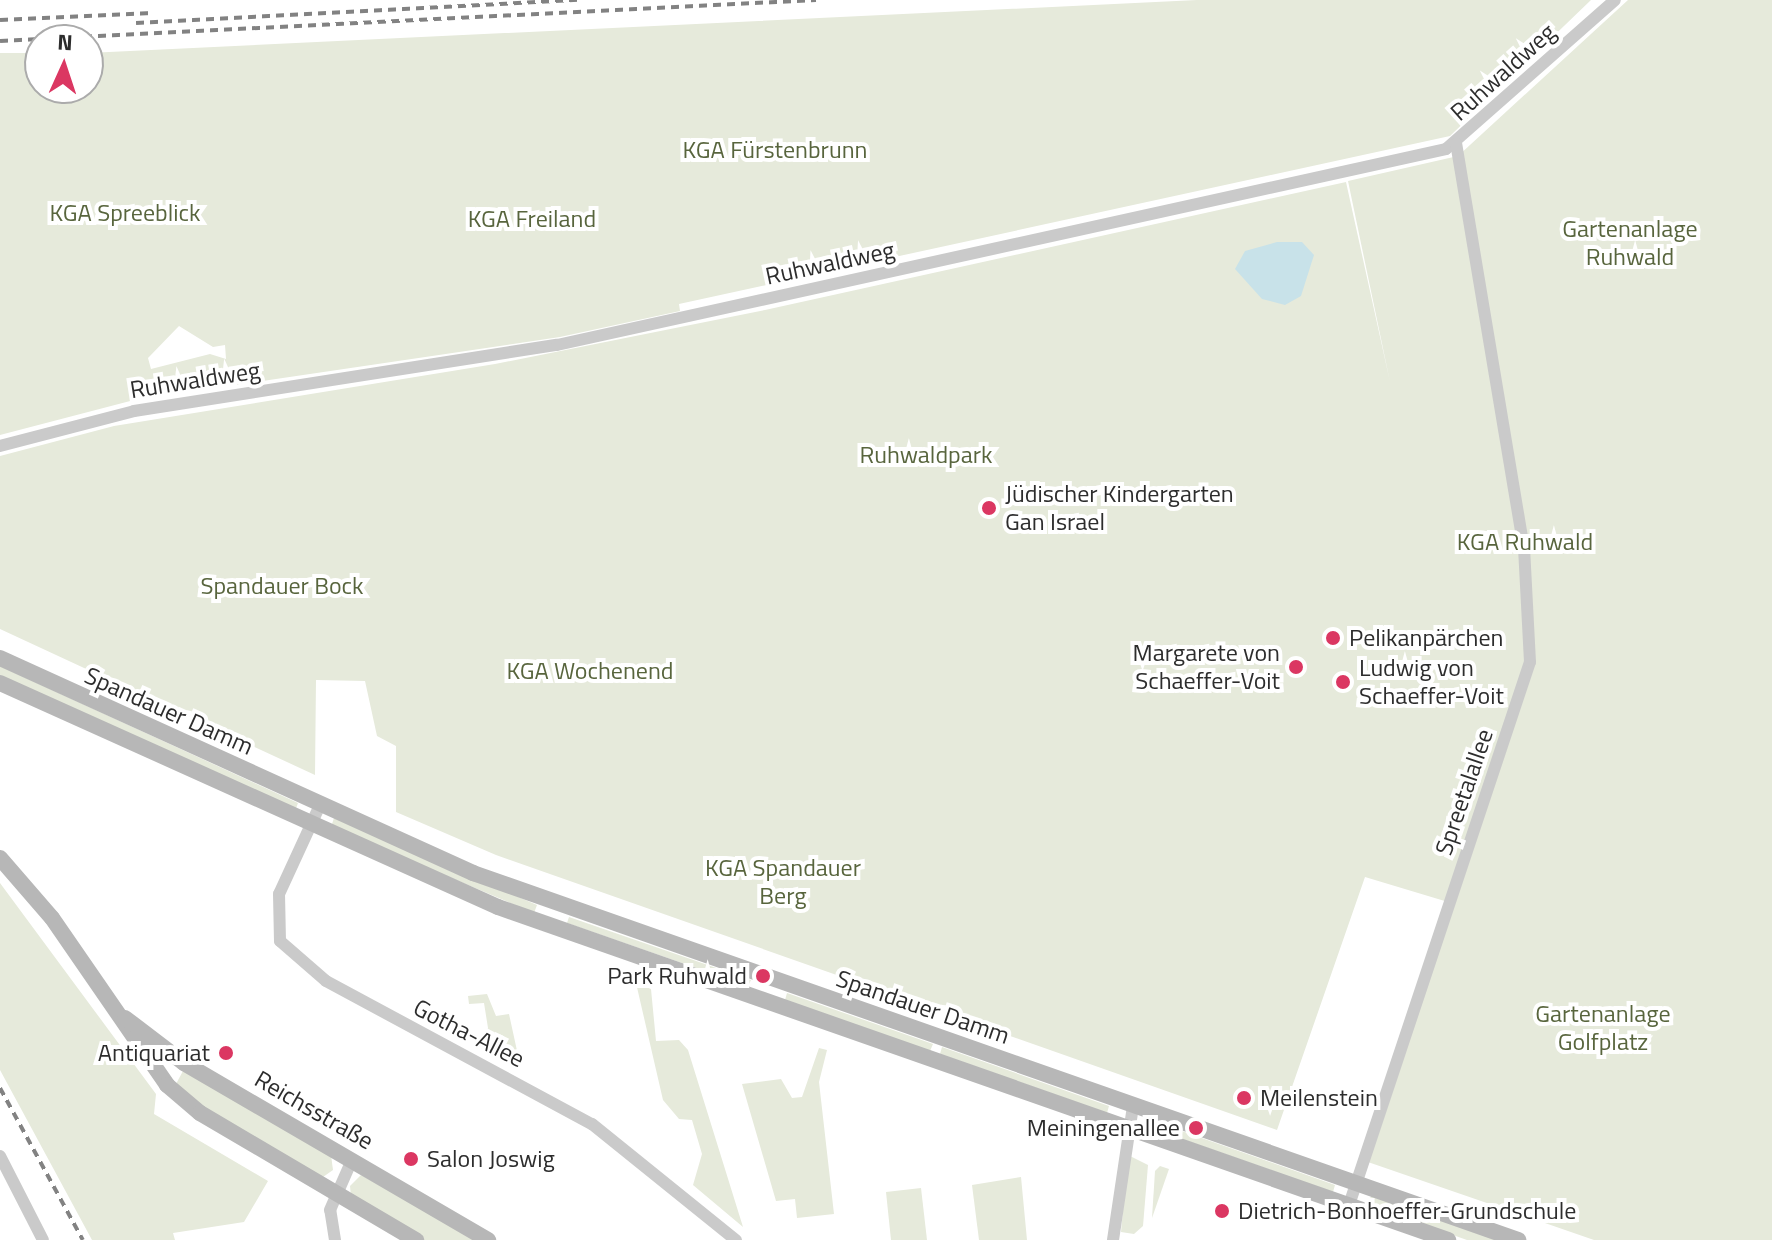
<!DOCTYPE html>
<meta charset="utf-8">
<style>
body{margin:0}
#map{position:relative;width:1772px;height:1240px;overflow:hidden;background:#fff;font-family:"Titillium Web",sans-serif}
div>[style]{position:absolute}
.green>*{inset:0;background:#e6eadb}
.water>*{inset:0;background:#c8e2e9}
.street>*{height:12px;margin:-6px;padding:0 6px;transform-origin:6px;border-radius:6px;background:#cacaca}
.secondary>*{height:16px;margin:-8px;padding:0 8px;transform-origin:8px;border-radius:8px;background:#b7b7b7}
.rail>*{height:4px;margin-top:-2px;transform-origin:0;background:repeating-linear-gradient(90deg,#828282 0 8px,transparent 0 14px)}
.dots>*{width:22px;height:22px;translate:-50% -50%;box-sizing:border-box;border:4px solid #fff;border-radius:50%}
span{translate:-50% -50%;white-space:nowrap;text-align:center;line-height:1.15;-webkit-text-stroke:8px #fff;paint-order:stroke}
.street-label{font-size:24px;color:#2d2d2d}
.park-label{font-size:24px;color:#58653d}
.poi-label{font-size:24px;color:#2d2d2d}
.left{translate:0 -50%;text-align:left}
.right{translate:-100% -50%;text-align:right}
.north{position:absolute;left:24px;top:24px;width:80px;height:80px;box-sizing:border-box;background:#fff;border:2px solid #ababab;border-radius:50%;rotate:3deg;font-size:22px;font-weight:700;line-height:32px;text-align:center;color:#2d2d2d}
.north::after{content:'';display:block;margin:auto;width:28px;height:36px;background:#db3762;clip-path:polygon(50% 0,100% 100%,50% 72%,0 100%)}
</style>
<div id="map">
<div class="green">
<div style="clip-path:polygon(evenodd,1197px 0,1591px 0,1450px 136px,679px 304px,680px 311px,560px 337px,134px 400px,0 435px,0 53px,40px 53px,40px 88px,88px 88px,88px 53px,1197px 0,179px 326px,213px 347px,225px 345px,226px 359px,210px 354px,151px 369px,148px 358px,179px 326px)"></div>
<div style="clip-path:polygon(1628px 0,1772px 0,1772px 1240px,1594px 1240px,1365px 1161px,1448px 902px,1365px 877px,1277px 1130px,496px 855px,396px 812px,396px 746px,377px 736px,365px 681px,316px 680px,315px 775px,0 629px,0 456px,114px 426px,495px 364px,765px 310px,1346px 182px,1390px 382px,1348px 181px,1458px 156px)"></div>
<div style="clip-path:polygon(0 666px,298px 803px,295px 811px,37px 694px,0 675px)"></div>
<div style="clip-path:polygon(334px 818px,537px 905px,534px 913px,331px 827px)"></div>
<div style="clip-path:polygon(0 883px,156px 1094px,154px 1114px,268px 1181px,244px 1222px,173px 1233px,175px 1240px,92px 1240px,0 1070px)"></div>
<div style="clip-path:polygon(569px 917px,751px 980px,748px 986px,567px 923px)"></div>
<div style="clip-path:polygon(636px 983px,651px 989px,656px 1041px,679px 1040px,688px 1050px,743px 1227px,693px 1185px,702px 1154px,692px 1120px,679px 1119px,663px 1100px)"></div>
<div style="clip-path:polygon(787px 993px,933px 1044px,930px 1051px,785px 1000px)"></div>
<div style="clip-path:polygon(487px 994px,496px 1016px,509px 1014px,521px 1069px,479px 1047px,488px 1028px,484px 1003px,469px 1004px,468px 996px)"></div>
<div style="clip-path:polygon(942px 1047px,1109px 1106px,1107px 1113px,940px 1054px)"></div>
<div style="clip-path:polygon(819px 1048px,827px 1050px,819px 1082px,834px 1214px,797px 1218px,795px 1199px,776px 1201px,742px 1084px,781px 1079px,792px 1098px,802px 1097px)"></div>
<div style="clip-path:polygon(183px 1071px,331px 1155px,333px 1170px,323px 1177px,219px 1121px,176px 1084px)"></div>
<div style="clip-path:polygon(1162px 1124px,1335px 1185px,1333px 1192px,1159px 1131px)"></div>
<div style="clip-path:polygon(1128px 1155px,1148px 1165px,1143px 1226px,1134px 1234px,1121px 1232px)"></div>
<div style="clip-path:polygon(1160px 1166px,1169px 1169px,1152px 1218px,1155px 1171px)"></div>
<div style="clip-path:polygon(361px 1175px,477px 1240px,424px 1240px,351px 1196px,350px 1186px)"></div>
<div style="clip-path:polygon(1021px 1177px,1027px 1240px,979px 1240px,972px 1185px)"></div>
<div style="clip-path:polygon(921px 1188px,927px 1240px,891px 1240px,886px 1192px)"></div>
<div style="clip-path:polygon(1371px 1196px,1496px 1240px,1467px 1240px,1368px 1205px)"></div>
</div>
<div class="water">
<div style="clip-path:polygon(1277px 242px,1302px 242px,1314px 255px,1301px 296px,1285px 305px,1262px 299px,1235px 269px,1245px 251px)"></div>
</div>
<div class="street">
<div style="left:0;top:446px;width:138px;rotate:-14.6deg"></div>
<div style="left:134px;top:411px;width:428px;rotate:-8.9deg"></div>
<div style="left:557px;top:345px;width:910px;rotate:-12.43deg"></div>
<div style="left:1446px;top:149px;width:225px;rotate:-41.4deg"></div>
<div style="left:320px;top:805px;width:98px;rotate:114.7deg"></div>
<div style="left:279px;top:894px;width:47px;rotate:88.8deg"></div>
<div style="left:280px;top:941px;width:61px;rotate:41deg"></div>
<div style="left:326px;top:981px;width:302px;rotate:28.3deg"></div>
<div style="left:592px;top:1124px;width:185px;rotate:38.9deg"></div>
<div style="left:0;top:1156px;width:94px;rotate:62.9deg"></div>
<div style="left:1349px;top:1205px;width:572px;rotate:-71.57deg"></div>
<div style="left:1530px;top:662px;width:113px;rotate:-93deg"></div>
<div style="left:1524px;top:549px;width:411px;rotate:-99.5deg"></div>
<div style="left:335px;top:1240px;width:30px;rotate:-99deg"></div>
<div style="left:330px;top:1210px;width:55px;rotate:-66.3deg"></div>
<div style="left:1113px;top:1240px;width:135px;rotate:-81.5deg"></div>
</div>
<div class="secondary">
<div style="left:0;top:658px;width:520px;rotate:24.44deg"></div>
<div style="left:473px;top:873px;width:1108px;rotate:19.35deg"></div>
<div style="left:0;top:683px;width:546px;rotate:24.22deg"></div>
<div style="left:498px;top:907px;width:1007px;rotate:19.32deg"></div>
<div style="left:0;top:858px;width:79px;rotate:49.1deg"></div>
<div style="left:52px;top:918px;width:203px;rotate:55.4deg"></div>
<div style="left:167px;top:1085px;width:43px;rotate:40.3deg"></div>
<div style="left:200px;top:1113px;width:251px;rotate:30.5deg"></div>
<div style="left:125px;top:1018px;width:74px;rotate:37.3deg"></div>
<div style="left:184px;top:1063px;width:352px;rotate:30.2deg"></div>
</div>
<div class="rail">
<div style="left:0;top:20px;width:152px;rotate:-2.6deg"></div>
<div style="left:136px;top:23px;width:443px;rotate:-3deg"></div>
<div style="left:0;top:41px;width:817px;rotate:-2.88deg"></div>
<div style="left:0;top:1088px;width:173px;rotate:61.4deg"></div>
</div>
<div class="dots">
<div style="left:989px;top:508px;background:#db3762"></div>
<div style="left:1333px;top:638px;background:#db3762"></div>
<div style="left:1296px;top:667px;background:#db3762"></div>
<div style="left:1343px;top:682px;background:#db3762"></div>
<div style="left:763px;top:976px;background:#db3762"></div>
<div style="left:226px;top:1053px;background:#db3762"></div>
<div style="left:1244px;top:1098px;background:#db3762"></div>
<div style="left:1196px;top:1128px;background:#db3762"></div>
<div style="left:411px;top:1159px;background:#db3762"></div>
<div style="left:1222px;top:1211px;background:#db3762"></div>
</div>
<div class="street-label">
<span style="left:1503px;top:72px;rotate:-42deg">Ruhwaldweg</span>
<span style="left:830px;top:263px;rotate:-12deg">Ruhwaldweg</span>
<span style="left:195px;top:380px;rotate:-9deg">Ruhwaldweg</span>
<span style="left:169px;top:711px;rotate:24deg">Spandauer Damm</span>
<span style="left:1464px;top:792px;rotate:-71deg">Spreetalallee</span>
<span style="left:923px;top:1007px;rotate:19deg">Spandauer Damm</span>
<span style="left:469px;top:1033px;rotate:27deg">Gotha-Allee</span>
<span style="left:314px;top:1110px;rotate:30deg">Reichsstraße</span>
</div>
<div class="park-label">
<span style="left:775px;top:150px">KGA Fürstenbrunn</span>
<span style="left:125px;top:213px">KGA Spreeblick</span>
<span style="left:532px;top:219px">KGA Freiland</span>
<span style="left:1630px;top:243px">Gartenanlage<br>Ruhwald</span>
<span style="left:926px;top:455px">Ruhwaldpark</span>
<span style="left:1525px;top:542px">KGA Ruhwald</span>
<span style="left:282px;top:586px">Spandauer Bock</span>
<span style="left:590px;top:671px">KGA Wochenend</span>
<span style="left:783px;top:882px">KGA Spandauer<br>Berg</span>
<span style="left:1603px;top:1028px">Gartenanlage<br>Golfplatz</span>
</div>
<div class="poi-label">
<span class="left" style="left:1005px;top:508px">Jüdischer Kindergarten<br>Gan Israel</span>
<span class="left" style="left:1349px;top:638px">Pelikanpärchen</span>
<span class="right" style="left:1280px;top:667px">Margarete von<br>Schaeffer-Voit</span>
<span class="left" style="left:1359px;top:682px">Ludwig von<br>Schaeffer-Voit</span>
<span class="right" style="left:747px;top:976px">Park Ruhwald</span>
<span class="right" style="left:210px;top:1053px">Antiquariat</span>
<span class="left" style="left:1260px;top:1098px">Meilenstein</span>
<span class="right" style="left:1180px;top:1128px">Meiningenallee</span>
<span class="left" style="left:427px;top:1159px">Salon Joswig</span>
<span class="left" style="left:1238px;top:1211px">Dietrich-Bonhoeffer-Grundschule</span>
</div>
<div class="north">N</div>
</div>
